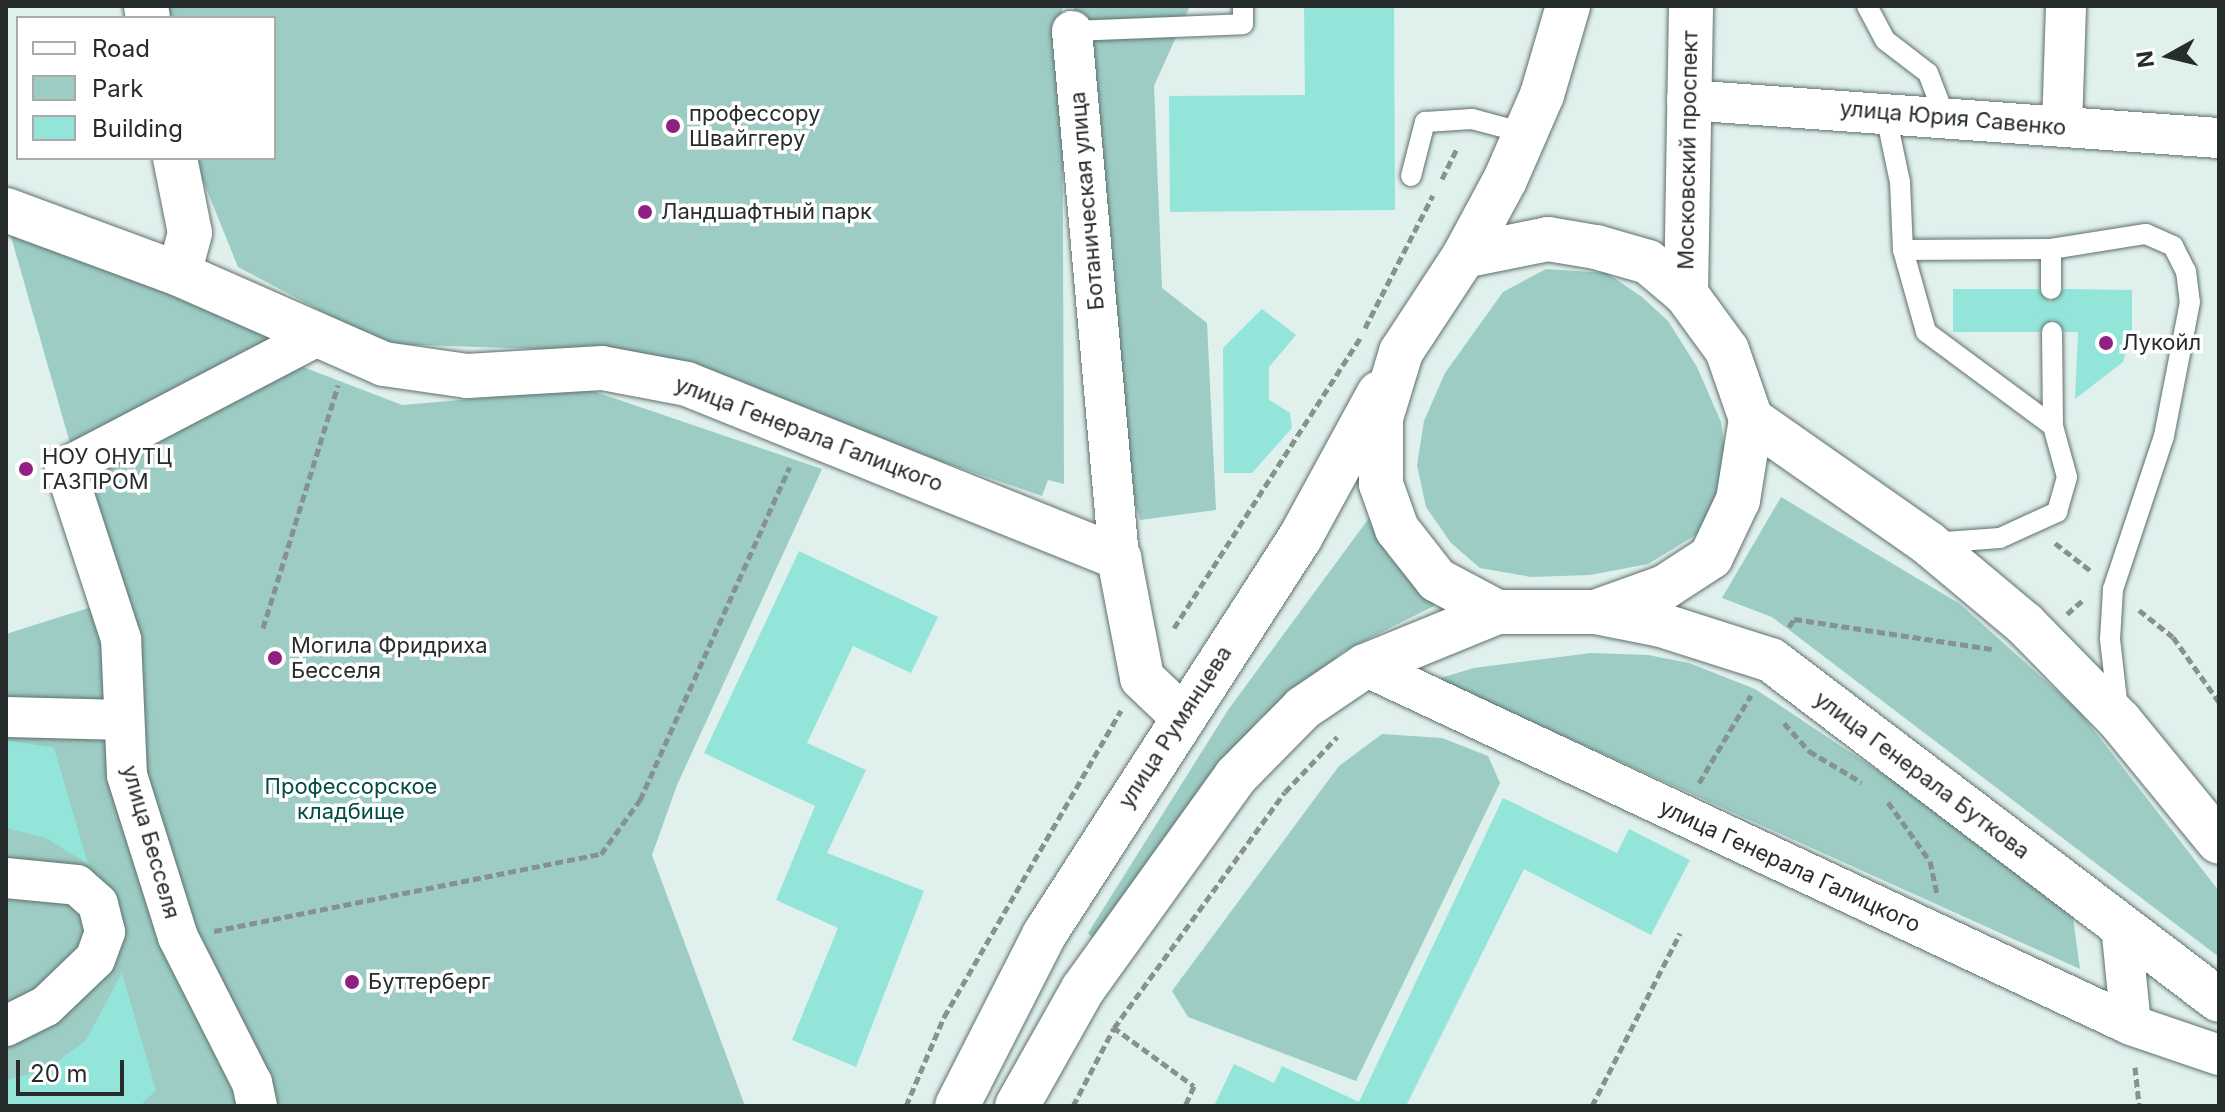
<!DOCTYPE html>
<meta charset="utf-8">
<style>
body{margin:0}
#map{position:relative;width:2225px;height:1112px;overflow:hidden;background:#dff0ed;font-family:Inter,sans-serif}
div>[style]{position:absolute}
.green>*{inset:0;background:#9cccc4}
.building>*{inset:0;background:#93e5d9}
.path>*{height:5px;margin-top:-2.5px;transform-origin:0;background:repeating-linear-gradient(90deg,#869290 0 8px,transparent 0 12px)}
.roads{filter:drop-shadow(0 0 2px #606f6d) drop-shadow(0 0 2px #606f6d)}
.service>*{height:20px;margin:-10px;padding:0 10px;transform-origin:10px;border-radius:10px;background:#fff}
.minor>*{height:40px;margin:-20px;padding:0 20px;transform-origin:20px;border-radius:20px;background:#fff}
.tertiary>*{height:44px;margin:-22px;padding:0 22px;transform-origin:22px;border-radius:22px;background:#fff}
.primary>*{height:44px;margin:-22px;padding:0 22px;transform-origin:22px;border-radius:22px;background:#fff}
.dots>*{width:22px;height:22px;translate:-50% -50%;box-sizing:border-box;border:4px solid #fff;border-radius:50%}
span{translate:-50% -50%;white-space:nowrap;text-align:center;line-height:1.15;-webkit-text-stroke:7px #fff;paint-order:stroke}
.poi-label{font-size:22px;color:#272d2c}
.left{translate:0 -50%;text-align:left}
.street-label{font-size:22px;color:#272d2c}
.park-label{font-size:22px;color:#004d46}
.frame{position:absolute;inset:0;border:8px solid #272d2c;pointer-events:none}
.legend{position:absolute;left:16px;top:16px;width:260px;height:144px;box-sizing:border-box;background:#fff;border:2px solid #a9abab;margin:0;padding:10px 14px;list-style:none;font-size:24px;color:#272d2c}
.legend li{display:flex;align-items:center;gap:16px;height:40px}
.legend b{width:40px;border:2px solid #a9abab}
.north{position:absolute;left:2129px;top:16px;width:80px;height:80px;-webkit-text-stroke:6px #fff;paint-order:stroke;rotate:262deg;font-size:22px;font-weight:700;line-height:32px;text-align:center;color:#272d2c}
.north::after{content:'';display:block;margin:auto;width:28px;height:36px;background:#272d2c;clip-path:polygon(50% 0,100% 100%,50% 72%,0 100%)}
.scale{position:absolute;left:16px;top:1060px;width:108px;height:36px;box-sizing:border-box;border:4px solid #272d2c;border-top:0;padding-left:10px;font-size:24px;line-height:28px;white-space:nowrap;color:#272d2c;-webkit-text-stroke:6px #fff;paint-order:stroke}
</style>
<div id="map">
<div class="green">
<div style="clip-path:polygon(168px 6px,1062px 6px,1064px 484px,1048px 480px,1042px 496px,773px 404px,744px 382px,706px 369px,601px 351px,383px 344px,238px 267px,202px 178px,198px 158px,274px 158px,274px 18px,171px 18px)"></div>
<div style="clip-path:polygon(1073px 6px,1190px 6px,1154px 86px,1162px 288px,1207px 323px,1216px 510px,1140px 520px,1114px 434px,1104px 173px)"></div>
<div style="clip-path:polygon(6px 219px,285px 339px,72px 450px)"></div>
<div style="clip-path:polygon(1546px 269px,1607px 273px,1642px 297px,1668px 321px,1697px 367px,1721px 422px,1728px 475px,1704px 530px,1648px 564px,1590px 575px,1531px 577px,1480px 568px,1451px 543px,1426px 507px,1417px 465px,1424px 421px,1445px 373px,1503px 292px)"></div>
<div style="clip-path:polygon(285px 360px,402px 405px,587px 389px,822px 469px,677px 785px,652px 855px,745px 1106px,6px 1106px,6px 634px,120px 598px,82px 477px)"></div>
<div style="clip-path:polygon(1781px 497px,1960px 604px,2078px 710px,2219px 891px,2219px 957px,1772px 617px,1722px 598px)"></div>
<div style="clip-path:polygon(1372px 514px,1389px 557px,1436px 605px,1344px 651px,1259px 719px,1093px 939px,1088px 933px,1228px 710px)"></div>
<div style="clip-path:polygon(1591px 653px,1648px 655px,1689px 663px,1755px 689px,1910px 792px,2041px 890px,2073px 918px,2080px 969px,1437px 679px,1474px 668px)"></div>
<div style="clip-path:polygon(1382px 734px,1442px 738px,1488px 756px,1500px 783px,1356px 1081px,1188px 1017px,1172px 991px,1339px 766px)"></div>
</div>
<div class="building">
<div style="clip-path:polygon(1304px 6px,1394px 6px,1395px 210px,1170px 212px,1169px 96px,1305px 95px)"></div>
<div style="clip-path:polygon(1953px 289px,2038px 289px,2050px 302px,2064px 289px,2132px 290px,2132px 330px,2123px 362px,2075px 399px,2078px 332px,2065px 332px,2053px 319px,2039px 332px,1953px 332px)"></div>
<div style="clip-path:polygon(1262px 309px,1296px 335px,1269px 367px,1269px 400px,1290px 413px,1292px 428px,1252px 473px,1224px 473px,1223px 348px)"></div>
<div style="clip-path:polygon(799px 551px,938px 617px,911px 673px,853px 646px,807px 743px,866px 770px,827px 853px,924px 891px,856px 1067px,792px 1040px,838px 928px,776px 900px,815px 806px,704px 753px)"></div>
<div style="clip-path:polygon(6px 740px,54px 748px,88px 864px,46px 838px,6px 828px)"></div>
<div style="clip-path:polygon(1503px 798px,1617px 853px,1629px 829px,1690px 860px,1651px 935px,1524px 869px,1406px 1106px,1214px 1106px,1234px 1064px,1274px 1083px,1282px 1066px,1359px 1102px)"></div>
<div style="clip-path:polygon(122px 973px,156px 1090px,140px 1106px,6px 1106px,6px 1080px,46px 1070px,86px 1040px)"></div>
</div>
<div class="path">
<div style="left:1442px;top:179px;width:34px;rotate:-64deg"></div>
<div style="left:1365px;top:328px;width:149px;rotate:-62.9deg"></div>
<div style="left:2055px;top:543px;width:46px;rotate:37.9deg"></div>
<div style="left:2139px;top:610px;width:43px;rotate:38.5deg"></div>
<div style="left:2173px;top:637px;width:80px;rotate:54.7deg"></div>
<div style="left:2067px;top:614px;width:21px;rotate:-41deg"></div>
<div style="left:1789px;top:627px;width:9px;rotate:-58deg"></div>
<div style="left:1794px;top:619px;width:200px;rotate:8.6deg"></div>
<div style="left:263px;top:628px;width:254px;rotate:-72.8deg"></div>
<div style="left:1174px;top:628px;width:346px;rotate:-57.3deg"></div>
<div style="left:1784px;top:723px;width:38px;rotate:48deg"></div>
<div style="left:1809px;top:751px;width:61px;rotate:30.8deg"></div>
<div style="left:1699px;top:783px;width:102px;rotate:-59.4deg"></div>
<div style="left:1888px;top:802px;width:72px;rotate:54.6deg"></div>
<div style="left:1930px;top:861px;width:34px;rotate:78deg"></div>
<div style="left:214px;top:931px;width:395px;rotate:-11.3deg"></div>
<div style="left:601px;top:854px;width:67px;rotate:-54.2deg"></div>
<div style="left:640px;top:800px;width:365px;rotate:-65.8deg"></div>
<div style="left:1113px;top:1027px;width:100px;rotate:36.1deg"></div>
<div style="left:1194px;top:1086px;width:22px;rotate:114deg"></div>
<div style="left:2135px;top:1067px;width:39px;rotate:84deg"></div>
<div style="left:906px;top:1106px;width:97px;rotate:-66.9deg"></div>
<div style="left:944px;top:1017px;width:354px;rotate:-60deg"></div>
<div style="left:1073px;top:1106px;width:88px;rotate:-62.3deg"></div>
<div style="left:1114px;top:1028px;width:291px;rotate:-54.1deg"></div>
<div style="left:1285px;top:792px;width:76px;rotate:-46.6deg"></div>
<div style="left:1592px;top:1106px;width:194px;rotate:-63deg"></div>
</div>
<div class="roads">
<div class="service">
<div style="left:1867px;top:6px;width:38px;rotate:62deg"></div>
<div style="left:1885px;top:40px;width:54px;rotate:37.5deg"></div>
<div style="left:1928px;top:73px;width:47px;rotate:68.9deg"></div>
<div style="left:1072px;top:31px;width:171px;rotate:-2.3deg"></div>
<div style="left:1243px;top:24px;width:18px;rotate:-90deg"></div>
<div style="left:1885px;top:111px;width:73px;rotate:78.1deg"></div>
<div style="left:1900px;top:182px;width:68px;rotate:87.5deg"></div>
<div style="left:1903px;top:250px;width:85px;rotate:74.3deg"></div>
<div style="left:1926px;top:332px;width:158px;rotate:36.5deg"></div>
<div style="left:1411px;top:176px;width:56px;rotate:-75.5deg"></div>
<div style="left:1425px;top:122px;width:47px;rotate:-3.7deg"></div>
<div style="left:1472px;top:119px;width:55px;rotate:14.8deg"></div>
<div style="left:2051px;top:249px;width:96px;rotate:-9deg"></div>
<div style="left:2146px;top:234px;width:30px;rotate:24deg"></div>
<div style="left:2173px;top:246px;width:28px;rotate:63deg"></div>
<div style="left:2186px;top:271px;width:31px;rotate:83deg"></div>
<div style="left:2190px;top:302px;width:136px;rotate:101deg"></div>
<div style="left:2164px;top:436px;width:161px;rotate:108.4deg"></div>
<div style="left:2113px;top:589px;width:50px;rotate:93.4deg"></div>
<div style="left:2110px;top:639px;width:70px;rotate:83.5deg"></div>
<div style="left:1903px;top:250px;width:148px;rotate:-0.4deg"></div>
<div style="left:2051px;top:249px;width:40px;rotate:90deg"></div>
<div style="left:1932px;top:543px;width:68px;rotate:-4.2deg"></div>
<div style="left:2000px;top:538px;width:63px;rotate:-24.5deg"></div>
<div style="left:2057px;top:512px;width:36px;rotate:-74deg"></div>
<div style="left:2067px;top:477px;width:53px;rotate:-105.4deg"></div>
<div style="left:2053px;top:426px;width:94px;rotate:-90.6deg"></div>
</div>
<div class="minor">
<div style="left:1072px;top:31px;width:529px;rotate:84.9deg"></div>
<div style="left:1687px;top:100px;width:533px;rotate:4.09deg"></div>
<div style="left:2062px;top:127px;width:121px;rotate:-88.1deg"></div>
<div style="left:1365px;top:666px;width:846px;rotate:25.11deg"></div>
<div style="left:2131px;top:1025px;width:93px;rotate:18.8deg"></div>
<div style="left:6px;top:717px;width:118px;rotate:1.5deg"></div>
<div style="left:6px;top:878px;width:71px;rotate:5.6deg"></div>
<div style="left:77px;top:885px;width:28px;rotate:42deg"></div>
<div style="left:98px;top:904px;width:29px;rotate:76deg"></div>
<div style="left:105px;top:932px;width:29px;rotate:110deg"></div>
<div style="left:95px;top:959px;width:68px;rotate:136.2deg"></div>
<div style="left:46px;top:1006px;width:45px;rotate:153.4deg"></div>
<div style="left:2121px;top:925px;width:100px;rotate:84.3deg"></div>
<div style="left:257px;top:1106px;width:24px;rotate:-102deg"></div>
<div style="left:252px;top:1083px;width:164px;rotate:-116.9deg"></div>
<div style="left:178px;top:937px;width:170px;rotate:-107.5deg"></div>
<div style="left:127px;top:775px;width:136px;rotate:-92.5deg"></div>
<div style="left:121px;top:639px;width:180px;rotate:-108.1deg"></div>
<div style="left:65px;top:468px;width:283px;rotate:-27.6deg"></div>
</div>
<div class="tertiary">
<div style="left:146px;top:6px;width:12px;rotate:81deg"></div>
<div style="left:175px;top:158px;width:76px;rotate:78.7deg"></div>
<div style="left:190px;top:233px;width:42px;rotate:105deg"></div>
<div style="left:6px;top:210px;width:184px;rotate:20.3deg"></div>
<div style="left:179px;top:274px;width:224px;rotate:23.7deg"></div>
<div style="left:384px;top:364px;width:84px;rotate:8.2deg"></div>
<div style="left:467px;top:376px;width:135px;rotate:-3.4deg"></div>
<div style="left:602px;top:368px;width:86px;rotate:10.7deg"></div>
<div style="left:687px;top:384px;width:466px;rotate:21.9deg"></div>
<div style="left:1119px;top:558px;width:122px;rotate:79.1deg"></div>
<div style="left:1142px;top:678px;width:54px;rotate:43.5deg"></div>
</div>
<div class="primary">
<div style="left:1464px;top:256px;width:86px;rotate:-11.4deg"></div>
<div style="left:1548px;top:239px;width:49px;rotate:9.5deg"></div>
<div style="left:1596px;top:247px;width:54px;rotate:16.1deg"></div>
<div style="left:1648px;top:262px;width:50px;rotate:40.1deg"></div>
<div style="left:1686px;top:294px;width:69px;rotate:53.8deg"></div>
<div style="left:1727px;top:350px;width:73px;rotate:70.8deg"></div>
<div style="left:1751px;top:419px;width:82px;rotate:99.1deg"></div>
<div style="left:1738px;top:500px;width:63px;rotate:115.3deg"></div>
<div style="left:1711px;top:557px;width:55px;rotate:146.9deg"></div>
<div style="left:1665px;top:587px;width:74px;rotate:160.3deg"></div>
<div style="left:1595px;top:612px;width:98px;rotate:180deg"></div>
<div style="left:1497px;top:612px;width:68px;rotate:-151.9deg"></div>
<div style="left:1437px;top:580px;width:65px;rotate:-128.1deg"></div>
<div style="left:1397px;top:529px;width:48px;rotate:-109.6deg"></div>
<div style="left:1381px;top:484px;width:66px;rotate:-90deg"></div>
<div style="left:1381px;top:418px;width:69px;rotate:-73.1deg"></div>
<div style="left:1401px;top:352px;width:115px;rotate:-56.7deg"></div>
<div style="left:1464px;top:256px;width:86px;rotate:-61.7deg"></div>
<div style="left:1505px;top:180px;width:93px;rotate:-66.5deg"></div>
<div style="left:1542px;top:95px;width:93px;rotate:-73.7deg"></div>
<div style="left:1686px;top:294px;width:288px;rotate:-89deg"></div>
<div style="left:1751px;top:419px;width:216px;rotate:35deg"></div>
<div style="left:1928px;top:543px;width:126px;rotate:39.9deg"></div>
<div style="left:2025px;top:624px;width:136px;rotate:45.6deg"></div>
<div style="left:2120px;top:721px;width:156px;rotate:50.7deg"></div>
<div style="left:1595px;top:612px;width:67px;rotate:11.1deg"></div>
<div style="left:1661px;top:625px;width:115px;rotate:17.7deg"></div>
<div style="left:1771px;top:660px;width:562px;rotate:37.2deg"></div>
<div style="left:957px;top:1106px;width:192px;rotate:-63deg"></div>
<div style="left:1044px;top:935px;width:472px;rotate:-57.2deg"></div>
<div style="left:1300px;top:538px;width:165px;rotate:-61.4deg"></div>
<div style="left:1017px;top:1106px;width:134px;rotate:-60.6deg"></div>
<div style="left:1083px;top:989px;width:262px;rotate:-54.3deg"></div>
<div style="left:1236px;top:776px;width:95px;rotate:-45.4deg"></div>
<div style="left:1303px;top:708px;width:75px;rotate:-34.1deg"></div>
<div style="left:1365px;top:666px;width:143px;rotate:-22.2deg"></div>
</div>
</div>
<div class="dots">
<div style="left:673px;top:126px;background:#902081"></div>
<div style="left:645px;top:212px;background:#902081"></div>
<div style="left:2106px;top:343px;background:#902081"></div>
<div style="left:26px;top:469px;background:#902081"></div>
<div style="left:275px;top:658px;background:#902081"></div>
<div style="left:352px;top:982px;background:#902081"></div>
</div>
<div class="poi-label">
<span class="left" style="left:689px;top:126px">профессору<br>Швайггеру</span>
<span class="left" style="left:661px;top:212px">Ландшафтный парк</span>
<span class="left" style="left:2122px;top:343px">Лукойл</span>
<span class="left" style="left:42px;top:469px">НОУ ОНУТЦ<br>ГАЗПРОМ</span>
<span class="left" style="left:291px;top:658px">Могила Фридриха<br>Бесселя</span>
<span class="left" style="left:368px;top:982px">Буттерберг</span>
</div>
<div class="street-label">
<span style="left:1953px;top:118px;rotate:5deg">улица Юрия Савенко</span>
<span style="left:1688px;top:150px;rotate:-89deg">Московский проспект</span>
<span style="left:1087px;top:201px;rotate:-95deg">Ботаническая улица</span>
<span style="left:809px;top:434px;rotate:21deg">улица Генерала Галицкого</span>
<span style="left:1175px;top:727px;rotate:-57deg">улица Румянцева</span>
<span style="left:1922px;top:775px;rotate:37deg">улица Генерала Буткова</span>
<span style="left:151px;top:842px;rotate:74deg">улица Бесселя</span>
<span style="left:1790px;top:866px;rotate:25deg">улица Генерала Галицкого</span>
</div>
<div class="park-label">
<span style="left:351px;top:799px">Профессорское<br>кладбище</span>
</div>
<div class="frame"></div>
<ul class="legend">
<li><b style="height:10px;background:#fff"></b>Road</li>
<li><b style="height:22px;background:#9cccc4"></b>Park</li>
<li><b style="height:22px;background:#93e5d9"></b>Building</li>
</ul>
<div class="north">N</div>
<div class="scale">20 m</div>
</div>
